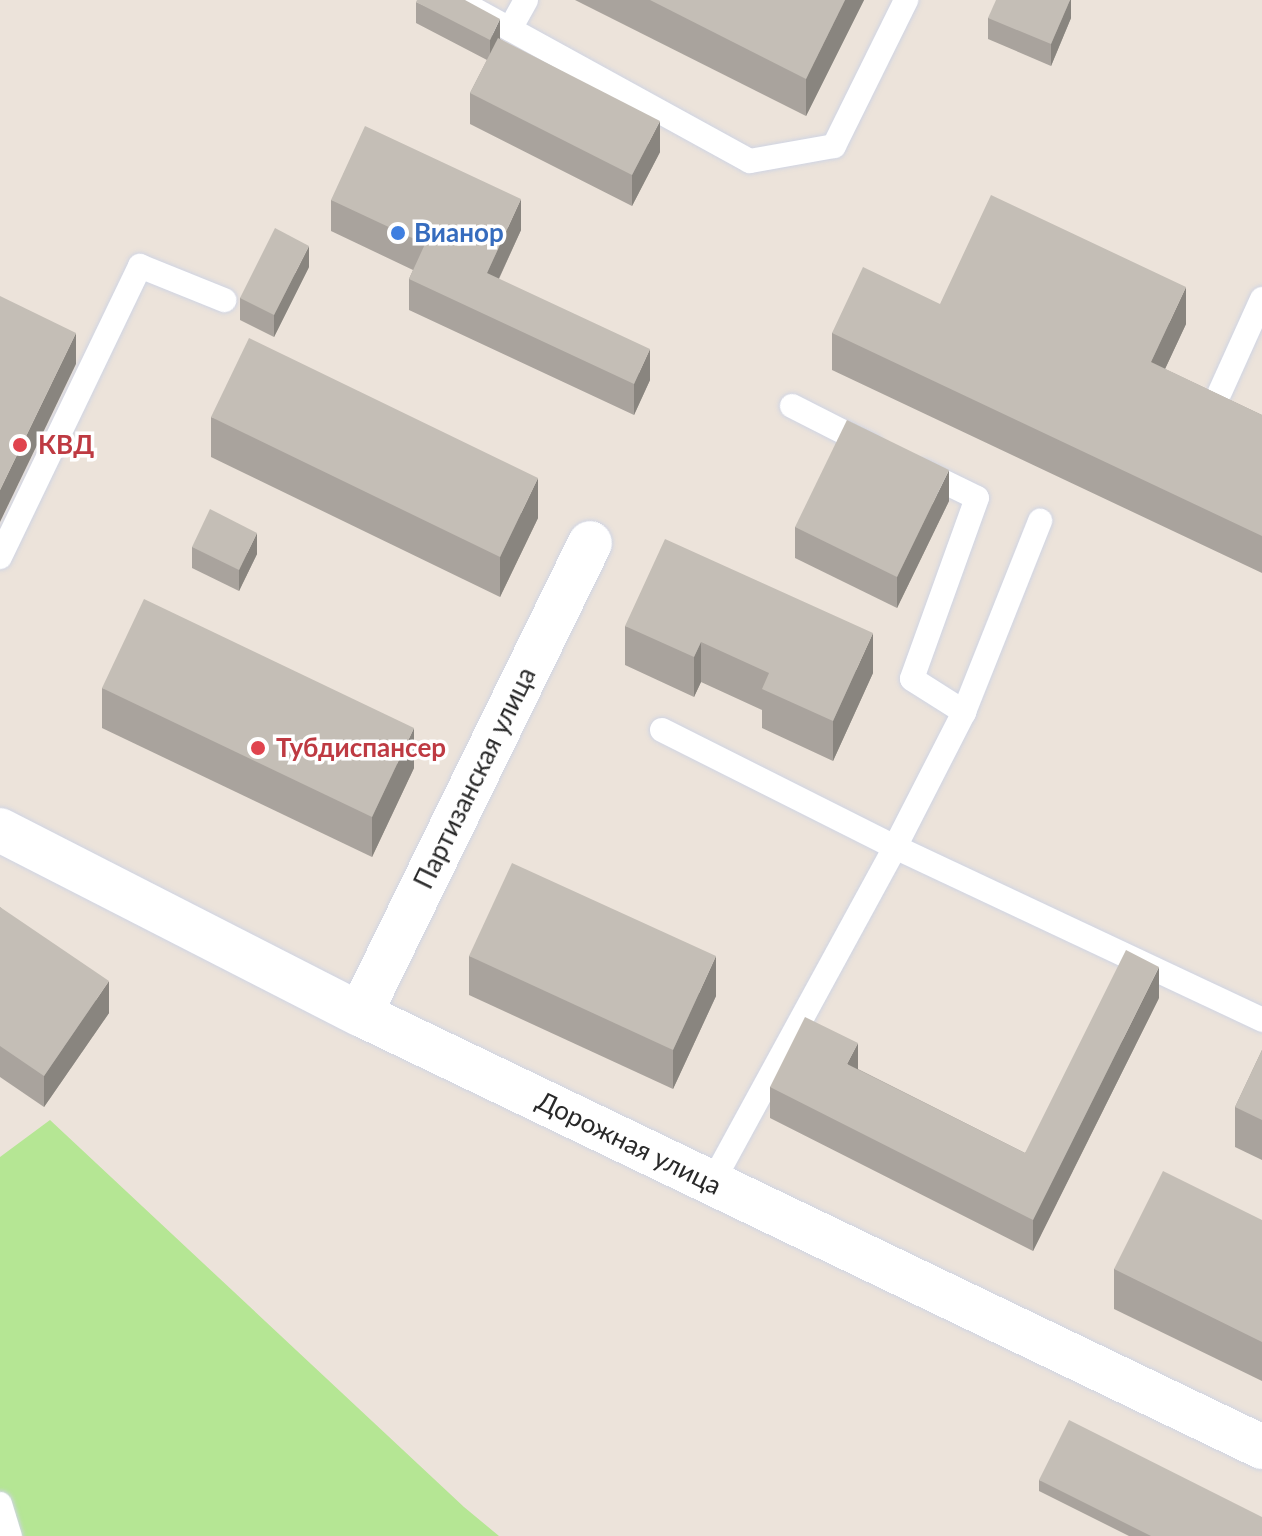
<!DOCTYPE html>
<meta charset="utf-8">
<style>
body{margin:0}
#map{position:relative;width:1262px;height:1536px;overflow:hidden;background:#ece3da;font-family:Lato,sans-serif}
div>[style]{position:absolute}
.green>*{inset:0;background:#b5e694}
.roads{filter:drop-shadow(0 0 2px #cfd4e3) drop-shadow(0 0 2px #cfd4e3)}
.lane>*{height:24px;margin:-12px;padding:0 12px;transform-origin:12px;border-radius:12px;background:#fff}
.street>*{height:44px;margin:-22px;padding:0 22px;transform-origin:22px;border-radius:22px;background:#fff}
.wall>*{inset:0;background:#a9a39d}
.shaded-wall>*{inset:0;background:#89857f}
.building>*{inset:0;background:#c4beb6}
.dots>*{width:22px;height:22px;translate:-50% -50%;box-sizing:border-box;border:4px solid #fff;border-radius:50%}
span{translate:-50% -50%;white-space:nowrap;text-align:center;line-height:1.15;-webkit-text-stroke:7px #fff;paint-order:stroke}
.shop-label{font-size:26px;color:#366cbe;font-weight:700}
.left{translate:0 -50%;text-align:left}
.health-label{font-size:26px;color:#be3a42;font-weight:700}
.street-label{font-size:26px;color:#292929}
</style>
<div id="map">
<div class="green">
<div style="clip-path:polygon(50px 1120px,464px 1507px,499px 1536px,0 1536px,0 1157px)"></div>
</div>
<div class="roads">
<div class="lane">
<div style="left:457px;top:0;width:334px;rotate:28.8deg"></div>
<div style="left:750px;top:161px;width:85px;rotate:-10.1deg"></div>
<div style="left:834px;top:146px;width:163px;rotate:-63.7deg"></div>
<div style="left:510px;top:29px;width:33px;rotate:-61deg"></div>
<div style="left:1220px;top:392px;width:102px;rotate:-65.7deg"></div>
<div style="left:792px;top:406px;width:89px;rotate:26.9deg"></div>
<div style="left:922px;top:471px;width:61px;rotate:26.1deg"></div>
<div style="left:977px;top:498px;width:192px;rotate:109.8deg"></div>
<div style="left:912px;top:679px;width:62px;rotate:32.4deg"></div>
<div style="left:0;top:557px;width:323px;rotate:-64.3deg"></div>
<div style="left:140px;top:266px;width:91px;rotate:22deg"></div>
<div style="left:662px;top:730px;width:261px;rotate:26.7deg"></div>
<div style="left:895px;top:847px;width:152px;rotate:-62.9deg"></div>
<div style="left:964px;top:712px;width:206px;rotate:-68.3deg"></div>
<div style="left:712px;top:1183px;width:383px;rotate:-61.4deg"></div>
<div style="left:895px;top:847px;width:406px;rotate:25.2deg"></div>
<div style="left:0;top:1504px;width:34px;rotate:73deg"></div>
</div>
<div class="street">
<div style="left:0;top:830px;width:404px;rotate:27.1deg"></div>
<div style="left:360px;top:1014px;width:1001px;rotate:25.64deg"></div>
<div style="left:360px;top:1014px;width:524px;rotate:-63.97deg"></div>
</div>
</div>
<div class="wall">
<div style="clip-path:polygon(575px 0,864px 0,806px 116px)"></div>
<div style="clip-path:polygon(1071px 0,1071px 18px,1051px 66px,988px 39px,988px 18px)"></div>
<div style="clip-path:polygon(416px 2px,500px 39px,660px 152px,632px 206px,470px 124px,470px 93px,487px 60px,416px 23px)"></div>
<div style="clip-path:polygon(331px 200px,521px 230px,499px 279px,650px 380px,634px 415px,409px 310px,409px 279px,413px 270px,331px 231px)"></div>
<div style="clip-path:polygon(309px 267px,274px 337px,240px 320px,240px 298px)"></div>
<div style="clip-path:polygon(940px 304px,1186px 324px,1165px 369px,1262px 415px,1262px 573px,832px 370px,832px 333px)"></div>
<div style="clip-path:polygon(211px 417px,538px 518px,500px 597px,211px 457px)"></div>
<div style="clip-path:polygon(949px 501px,897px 608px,795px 558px,795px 527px)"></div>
<div style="clip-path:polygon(192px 547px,257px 554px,239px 591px,192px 568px)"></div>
<div style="clip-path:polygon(625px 626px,873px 673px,833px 761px,762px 728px,762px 710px,701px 682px,694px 697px,625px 665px)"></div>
<div style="clip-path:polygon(102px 688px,414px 768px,372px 857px,102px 728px)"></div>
<div style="clip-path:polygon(0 907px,109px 1013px,44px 1107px,0 1077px)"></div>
<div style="clip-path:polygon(469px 956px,716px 996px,673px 1089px,469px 995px)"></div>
<div style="clip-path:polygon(1159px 998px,1033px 1251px,770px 1118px,770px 1087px,858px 1069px,1025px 1153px)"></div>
<div style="clip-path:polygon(1262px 1050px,1262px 1160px,1235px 1147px,1235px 1107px)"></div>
<div style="clip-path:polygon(1262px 1220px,1262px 1381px,1114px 1309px,1114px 1269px)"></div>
<div style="clip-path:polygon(1039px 1480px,1262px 1536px,1129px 1536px,1039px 1491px)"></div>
</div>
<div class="shaded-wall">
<div style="clip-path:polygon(845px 0,864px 0,806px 116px,806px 79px)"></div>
<div style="clip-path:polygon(1070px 0,1071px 0,1071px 18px,1051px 66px,1051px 44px)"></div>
<div style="clip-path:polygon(500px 19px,500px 41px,490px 61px,490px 40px)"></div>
<div style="clip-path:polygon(660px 121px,660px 152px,632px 206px,632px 175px)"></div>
<div style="clip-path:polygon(521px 199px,521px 230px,487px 304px,487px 273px)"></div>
<div style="clip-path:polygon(309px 246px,309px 267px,274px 337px,274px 315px)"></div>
<div style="clip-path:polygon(1186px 287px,1186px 324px,1151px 399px,1151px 362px)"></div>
<div style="clip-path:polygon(76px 333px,76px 364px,0 522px,0 490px)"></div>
<div style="clip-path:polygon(650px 349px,650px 380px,634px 415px,634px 384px)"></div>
<div style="clip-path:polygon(949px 470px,949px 501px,897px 608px,897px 577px)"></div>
<div style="clip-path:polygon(538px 478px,538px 518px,500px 597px,500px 557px)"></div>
<div style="clip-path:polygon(257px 533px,257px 554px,239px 591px,239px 570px)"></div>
<div style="clip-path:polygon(873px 633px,873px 673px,833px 761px,833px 721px)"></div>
<div style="clip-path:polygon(701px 642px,701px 682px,694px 697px,694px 657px)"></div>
<div style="clip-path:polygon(414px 728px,414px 768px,372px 857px,372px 817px)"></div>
<div style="clip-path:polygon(716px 956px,716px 996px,673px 1089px,673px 1050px)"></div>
<div style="clip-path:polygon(1159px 967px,1159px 998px,1033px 1251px,1033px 1220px)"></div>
<div style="clip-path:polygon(109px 981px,109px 1013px,44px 1107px,44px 1076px)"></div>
<div style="clip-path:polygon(858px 1043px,858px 1074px,847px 1064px)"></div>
</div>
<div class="building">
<div style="clip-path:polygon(417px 0,465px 0,500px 19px,490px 40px,416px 2px)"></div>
<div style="clip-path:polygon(650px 0,845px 0,806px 79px)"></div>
<div style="clip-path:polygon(996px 0,1070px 0,1051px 44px,988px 18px)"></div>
<div style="clip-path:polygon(498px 38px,660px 121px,632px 175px,470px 93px)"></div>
<div style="clip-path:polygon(365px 126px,521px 199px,487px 273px,650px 349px,634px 384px,409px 279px,425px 244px,331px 200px)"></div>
<div style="clip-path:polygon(991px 195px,1186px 287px,1151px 362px,1262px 415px,1262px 536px,832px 333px,863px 267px,940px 304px)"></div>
<div style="clip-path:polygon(275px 228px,309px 246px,274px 315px,240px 298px)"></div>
<div style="clip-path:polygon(0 296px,76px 333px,0 490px)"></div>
<div style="clip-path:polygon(249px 338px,538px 478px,500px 557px,211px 417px)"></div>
<div style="clip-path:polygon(847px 420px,949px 470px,897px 577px,795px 527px)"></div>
<div style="clip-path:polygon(210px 509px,257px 533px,239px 570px,192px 547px)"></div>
<div style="clip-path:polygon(665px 539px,873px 633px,833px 721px,762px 689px,769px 673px,701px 642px,694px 657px,625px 626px)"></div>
<div style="clip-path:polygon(144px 599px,414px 728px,372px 817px,102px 688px)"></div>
<div style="clip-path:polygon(512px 863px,716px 956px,673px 1050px,469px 956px)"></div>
<div style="clip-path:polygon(0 907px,109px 981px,44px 1076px,0 1046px)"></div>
<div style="clip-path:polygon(1126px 950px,1159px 967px,1033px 1220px,770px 1087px,805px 1017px,858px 1043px,847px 1064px,1025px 1153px)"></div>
<div style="clip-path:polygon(1262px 1050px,1262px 1120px,1235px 1107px)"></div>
<div style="clip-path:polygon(1163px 1171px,1262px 1220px,1262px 1342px,1114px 1269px)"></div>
<div style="clip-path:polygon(1069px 1420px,1262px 1517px,1262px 1536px,1151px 1536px,1039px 1480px)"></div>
</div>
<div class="dots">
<div style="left:398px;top:233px;background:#3f7fe0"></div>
<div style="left:20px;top:445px;background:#e0444e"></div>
<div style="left:258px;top:748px;background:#e0444e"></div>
</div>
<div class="shop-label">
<span class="left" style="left:414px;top:233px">Вианор</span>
</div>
<div class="health-label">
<span class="left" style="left:38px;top:445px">КВД</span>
<span class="left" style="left:276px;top:748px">Тубдиспансер</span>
</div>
<div class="street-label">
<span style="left:475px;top:778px;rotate:-64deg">Партизанская улица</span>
<span style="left:629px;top:1143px;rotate:26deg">Дорожная улица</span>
</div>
</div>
